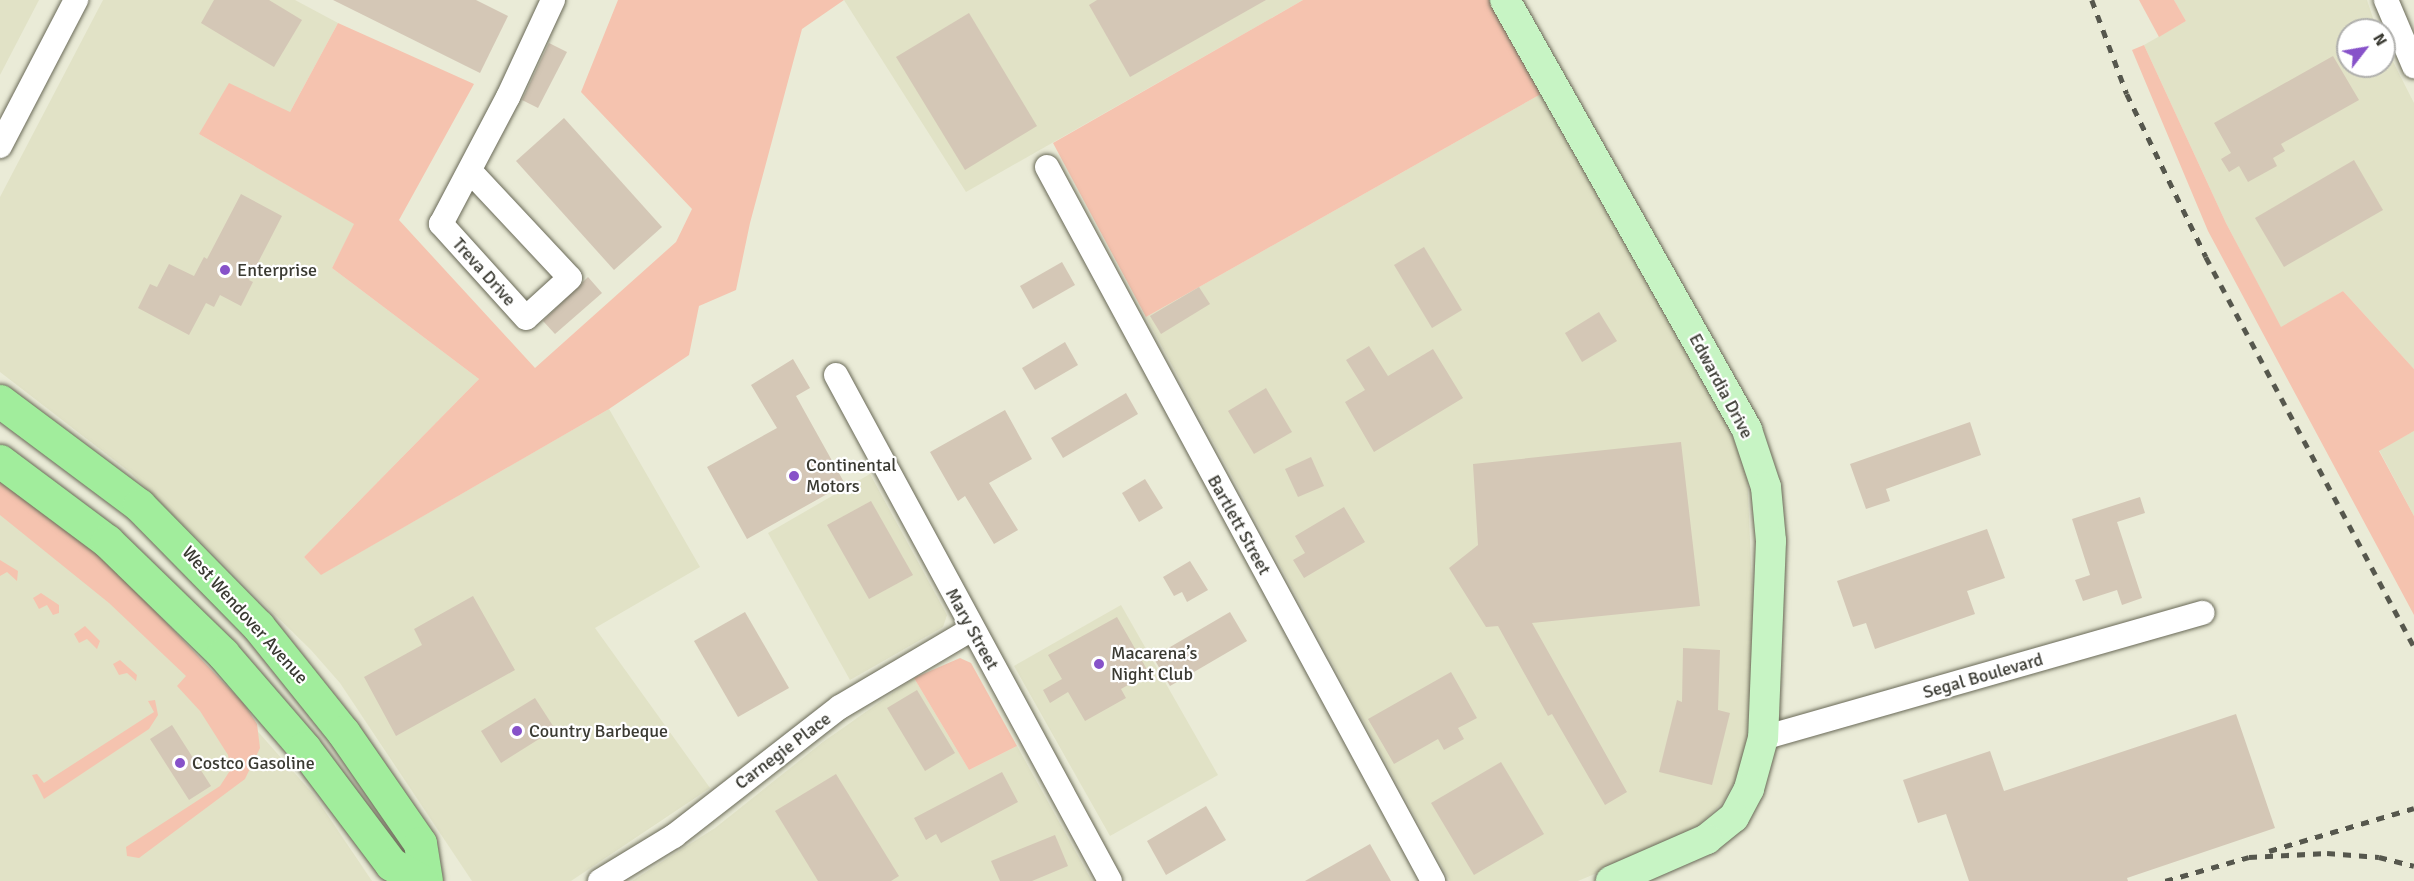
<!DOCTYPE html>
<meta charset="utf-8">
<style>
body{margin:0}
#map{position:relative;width:2414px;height:881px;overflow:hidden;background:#eaebd7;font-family:Signika,sans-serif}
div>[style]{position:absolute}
.built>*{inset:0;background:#e1e2c6}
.green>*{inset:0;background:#f5c3af}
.building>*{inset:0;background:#d4c7b6}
.roads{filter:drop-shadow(0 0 2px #696957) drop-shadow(0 0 2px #696957)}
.minor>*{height:24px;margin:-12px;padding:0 12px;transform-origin:12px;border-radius:12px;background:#fff}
.major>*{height:30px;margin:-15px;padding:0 15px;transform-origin:15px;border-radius:15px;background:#c7f4c4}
.highway>*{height:33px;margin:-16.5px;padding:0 16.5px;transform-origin:16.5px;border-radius:16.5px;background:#a1ed9c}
.rail>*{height:4.5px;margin-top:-2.25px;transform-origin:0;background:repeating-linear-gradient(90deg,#56574d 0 8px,transparent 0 16px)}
.dots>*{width:16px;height:16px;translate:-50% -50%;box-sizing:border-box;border:3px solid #fff;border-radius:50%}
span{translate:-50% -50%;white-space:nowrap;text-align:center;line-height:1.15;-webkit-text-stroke:4.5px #fff;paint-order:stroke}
.poi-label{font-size:18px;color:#3a3a32}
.left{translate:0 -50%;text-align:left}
.street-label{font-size:18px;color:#3a3a32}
.north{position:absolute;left:2336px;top:18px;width:60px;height:60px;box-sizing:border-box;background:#fff;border:2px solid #b0b0ad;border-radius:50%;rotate:59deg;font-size:16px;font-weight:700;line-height:24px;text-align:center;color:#3a3a32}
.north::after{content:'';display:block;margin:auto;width:21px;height:27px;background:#8752c9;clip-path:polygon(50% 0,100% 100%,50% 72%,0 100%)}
</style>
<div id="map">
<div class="built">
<div style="clip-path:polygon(0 0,39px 0,0 75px)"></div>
<div style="clip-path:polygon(103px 0,295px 0,338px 23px,290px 112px,199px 134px,355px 224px,332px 268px,479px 379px,304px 557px,322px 574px,609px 409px,700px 567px,595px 628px,710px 788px,571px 881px,472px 881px,340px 683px,311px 650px,131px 473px,0 372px,0 197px)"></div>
<div style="clip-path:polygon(844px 0,1303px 0,966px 192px)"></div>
<div style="clip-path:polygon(2174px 0,2367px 0,2377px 30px,2348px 30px,2348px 66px,2384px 66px,2384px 44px,2414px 103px,2414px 369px,2343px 291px,2281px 328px,2226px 223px,2144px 45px,2186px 21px)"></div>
<div style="clip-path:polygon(1541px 94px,1725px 420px,1747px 471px,1753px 610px,1749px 733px,1740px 772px,1723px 802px,1700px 824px,1654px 849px,1578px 881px,1450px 881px,1146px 317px)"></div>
<div style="clip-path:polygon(2414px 431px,2414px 516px,2379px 450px)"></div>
<div style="clip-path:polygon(870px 474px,947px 615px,943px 627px,850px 680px,768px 533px)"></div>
<div style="clip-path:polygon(0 486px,237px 708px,314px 795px,372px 881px,0 881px)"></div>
<div style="clip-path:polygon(1121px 605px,1218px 775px,1110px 836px,1014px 666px)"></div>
<div style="clip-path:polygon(914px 678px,969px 770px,1017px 746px,1092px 881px,632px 881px,715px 828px,823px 742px)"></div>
</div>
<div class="green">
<div style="clip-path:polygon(618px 0,844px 0,802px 29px,750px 223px,736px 290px,699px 306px,689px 355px,609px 409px,321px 575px,304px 557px,479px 379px,332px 268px,354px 224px,199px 134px,229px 83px,290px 112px,338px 23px,474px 84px,399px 220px,535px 368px,676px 242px,692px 209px,581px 92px)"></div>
<div style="clip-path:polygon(1303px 0,1489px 0,1541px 94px,1146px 317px,1053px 143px)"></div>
<div style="clip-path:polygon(2139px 0,2174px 0,2186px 21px,2159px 37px)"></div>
<div style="clip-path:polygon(2144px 45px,2226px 223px,2281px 327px,2343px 291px,2414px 369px,2414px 431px,2379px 451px,2414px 516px,2414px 615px,2208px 231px,2132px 50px)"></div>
<div style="clip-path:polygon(0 476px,107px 561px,244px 704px,257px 724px,260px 748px,245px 779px,139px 858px,127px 856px,126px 847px,220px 786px,231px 769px,228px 755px,200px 711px,177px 686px,186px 676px,109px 603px,0 515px)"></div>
<div style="clip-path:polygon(0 560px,18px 571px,17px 581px,7px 572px,0 576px)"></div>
<div style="clip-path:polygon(41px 593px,59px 605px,59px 613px,53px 615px,47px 605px,39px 609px,33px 598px)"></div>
<div style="clip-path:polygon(85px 626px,100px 641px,97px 649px,87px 639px,79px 643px,74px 634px)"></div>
<div style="clip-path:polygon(960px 658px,971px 663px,1017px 746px,969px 770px,914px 678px)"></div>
<div style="clip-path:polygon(120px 660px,137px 675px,136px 681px,127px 673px,119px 675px,113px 664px)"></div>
<div style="clip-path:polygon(155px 700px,158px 715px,149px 729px,44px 799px,32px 775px,37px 774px,44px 783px,154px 712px,148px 701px)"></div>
</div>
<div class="building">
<div style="clip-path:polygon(214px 0,269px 0,302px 20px,274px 67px,201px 23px)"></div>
<div style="clip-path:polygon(333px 0,476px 0,508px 16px,480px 73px)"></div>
<div style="clip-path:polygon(1097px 0,1266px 0,1130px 77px,1089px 5px)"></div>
<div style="clip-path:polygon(969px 13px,1037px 126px,965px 170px,896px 57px)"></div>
<div style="clip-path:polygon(549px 43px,567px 52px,538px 108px,522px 100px)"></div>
<div style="clip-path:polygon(2333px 56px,2359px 100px,2281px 144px,2285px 151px,2273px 158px,2277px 166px,2248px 182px,2239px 166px,2229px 172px,2221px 159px,2231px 153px,2214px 123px)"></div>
<div style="clip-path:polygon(564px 118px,662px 227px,614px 270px,516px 161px)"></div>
<div style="clip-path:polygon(2354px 160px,2383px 210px,2284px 267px,2255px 218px)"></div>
<div style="clip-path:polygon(241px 194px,282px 216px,249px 280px,253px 282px,241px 306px,220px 295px,214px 307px,206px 303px,189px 335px,138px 308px,150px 284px,157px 287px,169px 264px,194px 276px,204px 257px,207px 259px)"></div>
<div style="clip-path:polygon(1424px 247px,1462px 310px,1432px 328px,1394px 265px)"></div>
<div style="clip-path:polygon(1062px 262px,1075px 285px,1033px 309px,1020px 286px)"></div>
<div style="clip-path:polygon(588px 277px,602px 293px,555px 334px,543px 321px)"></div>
<div style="clip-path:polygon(1199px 287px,1210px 304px,1161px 334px,1150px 316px)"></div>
<div style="clip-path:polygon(1599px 312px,1617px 341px,1582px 362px,1565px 333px)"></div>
<div style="clip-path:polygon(1065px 342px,1078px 365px,1035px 390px,1022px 368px)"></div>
<div style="clip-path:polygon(1369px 346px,1388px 376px,1433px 349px,1463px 398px,1374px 452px,1345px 402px,1365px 390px,1346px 360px)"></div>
<div style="clip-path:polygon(793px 359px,810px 388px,796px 396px,845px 484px,747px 539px,707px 467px,777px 428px,751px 385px)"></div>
<div style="clip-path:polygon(1266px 388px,1292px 432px,1254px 454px,1228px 411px)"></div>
<div style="clip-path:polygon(1126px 393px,1138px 414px,1063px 458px,1051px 438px)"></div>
<div style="clip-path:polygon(1005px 410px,1032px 459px,989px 483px,1018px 530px,994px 544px,965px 496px,958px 501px,930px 452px)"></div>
<div style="clip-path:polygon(1970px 422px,1981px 455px,1886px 489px,1890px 501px,1866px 509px,1850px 464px)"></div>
<div style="clip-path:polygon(1681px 442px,1700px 606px,1532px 623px,1627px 792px,1605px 805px,1552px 714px,1548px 716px,1498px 626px,1486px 627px,1449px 568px,1478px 545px,1473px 464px)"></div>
<div style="clip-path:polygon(1311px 457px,1324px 486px,1298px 497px,1285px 469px)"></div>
<div style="clip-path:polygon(1145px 479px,1163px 508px,1139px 522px,1122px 493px)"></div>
<div style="clip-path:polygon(2140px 497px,2145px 513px,2117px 522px,2142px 598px,2122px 605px,2117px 590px,2083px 601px,2075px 580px,2090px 575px,2072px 519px)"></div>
<div style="clip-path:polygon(871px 501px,913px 575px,869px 599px,827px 525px)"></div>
<div style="clip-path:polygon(1344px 507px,1365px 542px,1304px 578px,1293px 560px,1305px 553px,1295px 536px)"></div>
<div style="clip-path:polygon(1987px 529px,2005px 578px,1967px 591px,1975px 614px,1875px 649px,1866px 623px,1853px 627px,1837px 581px)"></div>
<div style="clip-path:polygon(1190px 561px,1208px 590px,1187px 602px,1182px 592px,1174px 596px,1163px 577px)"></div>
<div style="clip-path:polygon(473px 596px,515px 670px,396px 736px,364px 677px,422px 645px,414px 629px)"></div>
<div style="clip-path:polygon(745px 612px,789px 688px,738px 717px,694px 641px)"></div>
<div style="clip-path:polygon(1230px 612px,1247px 641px,1170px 686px,1153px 657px)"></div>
<div style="clip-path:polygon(1117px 617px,1149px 673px,1121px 689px,1126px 698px,1085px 721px,1068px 692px,1050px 703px,1043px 690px,1062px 679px,1048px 655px)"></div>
<div style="clip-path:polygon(1683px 648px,1720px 650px,1718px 710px,1730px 713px,1712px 785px,1659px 772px,1677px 700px,1682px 702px)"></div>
<div style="clip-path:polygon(1451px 672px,1477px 718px,1458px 728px,1464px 739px,1444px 750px,1438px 739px,1394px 764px,1368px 719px)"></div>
<div style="clip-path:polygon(917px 690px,955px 753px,925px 771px,887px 708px)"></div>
<div style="clip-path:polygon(535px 698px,555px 729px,501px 763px,481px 731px)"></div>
<div style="clip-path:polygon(2236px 714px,2275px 828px,2127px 878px,2128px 881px,1969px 881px,1946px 814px,1918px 823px,1903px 780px,1990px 751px,2004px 791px)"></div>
<div style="clip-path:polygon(172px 725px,211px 786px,189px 800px,150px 739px)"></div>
<div style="clip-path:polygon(1501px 762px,1544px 834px,1474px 875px,1431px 803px)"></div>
<div style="clip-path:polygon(1002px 772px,1018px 802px,941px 843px,936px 834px,926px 840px,914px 818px)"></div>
<div style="clip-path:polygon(836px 774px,899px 876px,891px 881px,818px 881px,775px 811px)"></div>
<div style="clip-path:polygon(1206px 806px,1226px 840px,1166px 875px,1147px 841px)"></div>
<div style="clip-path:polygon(1055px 835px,1068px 866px,1032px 881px,1000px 881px,991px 861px)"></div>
<div style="clip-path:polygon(1370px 844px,1391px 881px,1305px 881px)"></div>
</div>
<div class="roads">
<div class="minor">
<div style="left:2386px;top:0;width:72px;rotate:67deg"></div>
<div style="left:0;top:146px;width:165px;rotate:-62.5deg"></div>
<div style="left:1047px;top:167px;width:812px;rotate:61.6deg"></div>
<div style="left:470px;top:171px;width:146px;rotate:46.9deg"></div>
<div style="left:570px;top:278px;width:59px;rotate:137.7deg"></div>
<div style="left:526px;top:318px;width:127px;rotate:-132.1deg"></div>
<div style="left:441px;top:224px;width:144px;rotate:-62.2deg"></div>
<div style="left:508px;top:97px;width:107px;rotate:-65.1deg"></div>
<div style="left:836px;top:375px;width:575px;rotate:61.56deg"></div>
<div style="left:1763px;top:738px;width:457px;rotate:-15.9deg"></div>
<div style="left:600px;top:881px;width:87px;rotate:-31.3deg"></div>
<div style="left:674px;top:836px;width:210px;rotate:-37.9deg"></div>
<div style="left:840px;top:707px;width:153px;rotate:-30.6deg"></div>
</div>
<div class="major">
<div style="left:1505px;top:0;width:493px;rotate:60.6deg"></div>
<div style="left:1747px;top:430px;width:60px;rotate:71.6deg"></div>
<div style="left:1766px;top:487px;width:54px;rotate:84.7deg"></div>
<div style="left:1771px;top:541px;width:197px;rotate:92.3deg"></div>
<div style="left:1763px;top:738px;width:53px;rotate:105.4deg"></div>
<div style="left:1749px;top:789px;width:32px;rotate:118deg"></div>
<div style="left:1734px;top:817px;width:35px;rotate:141deg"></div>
<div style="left:1707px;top:839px;width:105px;rotate:156.4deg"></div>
</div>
<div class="highway">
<div style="left:0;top:401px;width:174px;rotate:36.8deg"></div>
<div style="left:139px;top:505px;width:170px;rotate:45.5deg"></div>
<div style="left:258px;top:626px;width:136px;rotate:51.3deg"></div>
<div style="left:343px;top:732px;width:135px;rotate:55.3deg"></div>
<div style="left:420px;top:843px;width:38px;rotate:81deg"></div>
<div style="left:0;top:461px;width:134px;rotate:36.8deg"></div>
<div style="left:107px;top:541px;width:162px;rotate:44.2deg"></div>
<div style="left:223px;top:654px;width:124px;rotate:49.2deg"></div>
<div style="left:304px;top:748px;width:145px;rotate:53.1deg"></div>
<div style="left:391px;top:864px;width:35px;rotate:29deg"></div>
</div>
</div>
<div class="rail">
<div style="left:2092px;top:0;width:100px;rotate:69.6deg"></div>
<div style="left:2127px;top:94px;width:181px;rotate:64.1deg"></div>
<div style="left:2206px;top:257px;width:441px;rotate:61.9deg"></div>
<div style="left:2269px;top:851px;width:151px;rotate:-16.5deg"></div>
<div style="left:2165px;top:881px;width:87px;rotate:-15.9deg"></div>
<div style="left:2249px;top:857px;width:78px;rotate:-2.9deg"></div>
<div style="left:2327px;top:853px;width:52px;rotate:4.4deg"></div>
<div style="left:2379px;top:857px;width:36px;rotate:14deg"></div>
</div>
<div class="dots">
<div style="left:225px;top:270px;background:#8752c9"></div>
<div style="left:794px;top:476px;background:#8752c9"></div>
<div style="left:1099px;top:664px;background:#8752c9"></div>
<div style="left:517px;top:731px;background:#8752c9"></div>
<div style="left:180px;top:763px;background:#8752c9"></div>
</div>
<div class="poi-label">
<span class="left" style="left:237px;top:270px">Enterprise</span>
<span class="left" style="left:806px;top:476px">Continental<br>Motors</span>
<span class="left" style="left:1111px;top:664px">Macarena’s<br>Night Club</span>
<span class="left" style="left:529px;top:731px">Country Barbeque</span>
<span class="left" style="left:192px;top:763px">Costco Gasoline</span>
</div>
<div class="street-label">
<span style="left:484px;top:272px;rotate:48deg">Treva Drive</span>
<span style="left:1721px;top:386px;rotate:62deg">Edwardia Drive</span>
<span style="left:1239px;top:525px;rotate:61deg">Bartlett Street</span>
<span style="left:245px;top:615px;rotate:48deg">West Wendover Avenue</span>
<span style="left:972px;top:629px;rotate:61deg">Mary Street</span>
<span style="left:1983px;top:676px;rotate:-16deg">Segal Boulevard</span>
<span style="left:783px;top:751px;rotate:-37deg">Carnegie Place</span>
</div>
<div class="north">N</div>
</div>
